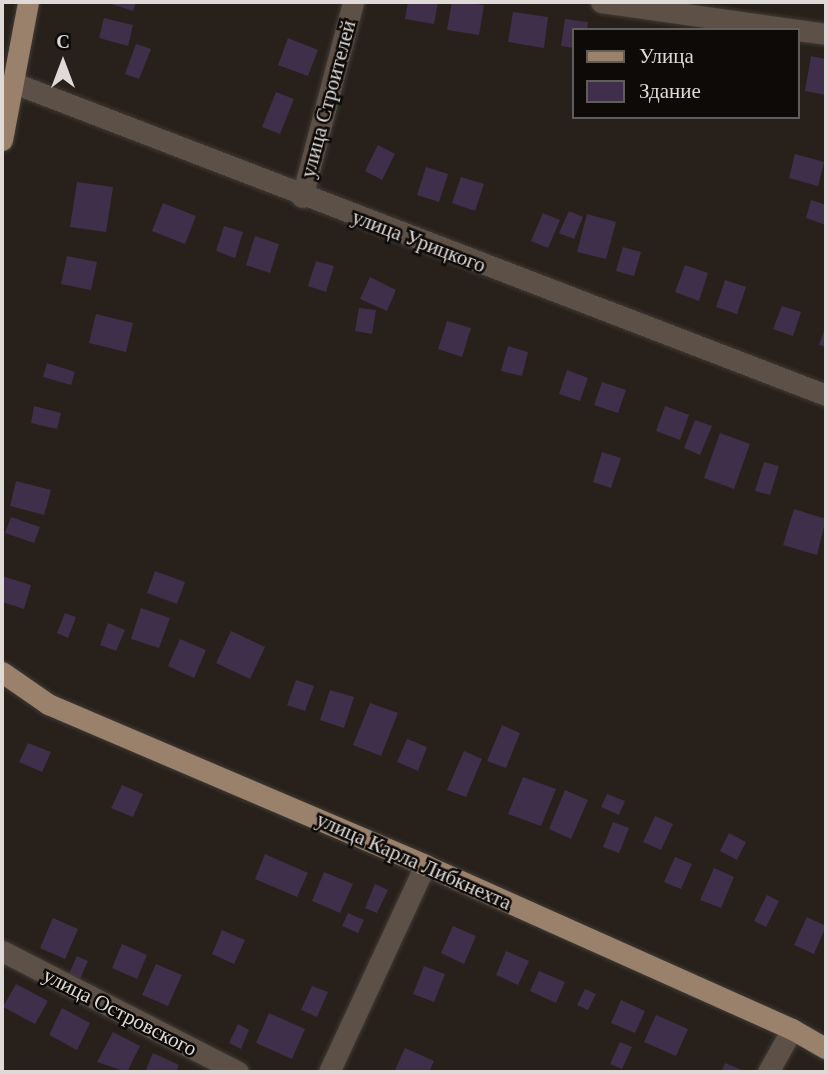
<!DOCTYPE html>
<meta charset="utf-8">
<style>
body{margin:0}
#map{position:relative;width:828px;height:1074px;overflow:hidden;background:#27201b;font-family:"Times New Roman",serif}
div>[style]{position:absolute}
.building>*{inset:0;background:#402f4a}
.roads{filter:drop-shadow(0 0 2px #413a35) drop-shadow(0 0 2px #413a35)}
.minor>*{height:21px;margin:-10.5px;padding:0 10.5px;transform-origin:10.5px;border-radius:10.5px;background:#5d5147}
.major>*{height:21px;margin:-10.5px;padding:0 10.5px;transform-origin:10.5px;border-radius:10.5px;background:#99816b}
span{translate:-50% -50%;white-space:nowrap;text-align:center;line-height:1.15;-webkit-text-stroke:5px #0d0a08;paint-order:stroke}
.street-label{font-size:21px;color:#dfdad7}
.frame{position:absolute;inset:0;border:4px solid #dfdad7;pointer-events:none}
.legend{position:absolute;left:572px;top:28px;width:228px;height:91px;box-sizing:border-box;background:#0d0a08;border:2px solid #615d5b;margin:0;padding:9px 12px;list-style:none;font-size:21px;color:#dfdad7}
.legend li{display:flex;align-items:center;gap:14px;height:35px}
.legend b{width:35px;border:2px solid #615d5b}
.north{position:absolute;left:28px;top:28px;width:70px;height:70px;-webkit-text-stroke:5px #0d0a08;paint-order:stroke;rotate:0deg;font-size:19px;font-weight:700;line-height:28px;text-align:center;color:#dfdad7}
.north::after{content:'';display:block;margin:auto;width:24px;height:32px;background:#dfdad7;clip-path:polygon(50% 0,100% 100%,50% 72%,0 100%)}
</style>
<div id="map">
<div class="building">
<div style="clip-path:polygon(105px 2px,136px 2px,133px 11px)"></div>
<div style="clip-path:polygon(408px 2px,438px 2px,434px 24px,405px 19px)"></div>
<div style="clip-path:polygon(452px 2px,484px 5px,479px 35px,447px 30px)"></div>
<div style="clip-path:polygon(513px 12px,548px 17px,544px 48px,508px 42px)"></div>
<div style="clip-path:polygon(104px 18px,133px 25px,128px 46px,99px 38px)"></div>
<div style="clip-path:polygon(565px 19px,588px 22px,587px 30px,574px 30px,574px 48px,561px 46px)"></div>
<div style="clip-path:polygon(288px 38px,318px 50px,308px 76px,278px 65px)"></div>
<div style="clip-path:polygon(136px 44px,151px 49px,139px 79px,125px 74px)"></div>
<div style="clip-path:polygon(811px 56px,826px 59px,826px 95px,805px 91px)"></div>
<div style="clip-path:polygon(276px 92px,294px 99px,280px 134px,262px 127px)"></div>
<div style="clip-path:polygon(378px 145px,395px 154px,382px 180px,365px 171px)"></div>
<div style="clip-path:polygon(795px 154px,824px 162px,818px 186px,789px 178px)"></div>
<div style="clip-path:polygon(426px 167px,448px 174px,439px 202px,417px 195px)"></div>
<div style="clip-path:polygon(461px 177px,484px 184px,475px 211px,452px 203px)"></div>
<div style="clip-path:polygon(77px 182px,113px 187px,106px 232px,70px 227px)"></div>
<div style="clip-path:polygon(811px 200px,826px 205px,826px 225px,806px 218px)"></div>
<div style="clip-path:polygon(163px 203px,196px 216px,185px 244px,152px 231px)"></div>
<div style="clip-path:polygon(569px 211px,583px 217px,574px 239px,559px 233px)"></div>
<div style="clip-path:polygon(543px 213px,560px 220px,548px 248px,531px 241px)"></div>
<div style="clip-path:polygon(587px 214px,616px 222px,606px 259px,577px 252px)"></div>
<div style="clip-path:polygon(224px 226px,243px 232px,235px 258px,216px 251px)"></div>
<div style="clip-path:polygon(255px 236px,279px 244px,270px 273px,246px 265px)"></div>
<div style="clip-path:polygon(623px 247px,641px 252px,634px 276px,616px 271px)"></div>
<div style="clip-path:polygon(67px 256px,97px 262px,91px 290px,61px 284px)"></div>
<div style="clip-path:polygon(316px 261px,334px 266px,326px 292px,308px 286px)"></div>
<div style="clip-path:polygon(685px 265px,708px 273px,699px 301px,675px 292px)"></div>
<div style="clip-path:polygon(370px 277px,396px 290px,387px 311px,360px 299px)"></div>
<div style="clip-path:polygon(725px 280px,746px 287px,737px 314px,716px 307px)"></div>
<div style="clip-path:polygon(782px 306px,801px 312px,793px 336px,773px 329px)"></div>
<div style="clip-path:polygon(359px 308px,376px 310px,372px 334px,355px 331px)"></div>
<div style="clip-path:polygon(96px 314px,133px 323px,126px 352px,89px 343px)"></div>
<div style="clip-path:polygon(447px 321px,471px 328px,462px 357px,438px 349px)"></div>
<div style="clip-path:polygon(826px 325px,826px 347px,819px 345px)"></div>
<div style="clip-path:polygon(508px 346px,528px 352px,522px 376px,501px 371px)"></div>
<div style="clip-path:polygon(47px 363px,75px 372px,71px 385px,43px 377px)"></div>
<div style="clip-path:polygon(567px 370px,588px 378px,580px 401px,559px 394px)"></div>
<div style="clip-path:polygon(602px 382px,626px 390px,618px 413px,594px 405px)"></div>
<div style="clip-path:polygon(34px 406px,61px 413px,57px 429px,31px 423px)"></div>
<div style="clip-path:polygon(665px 406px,689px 415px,680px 440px,656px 431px)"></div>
<div style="clip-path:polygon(695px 420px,712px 426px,700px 455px,684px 448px)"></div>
<div style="clip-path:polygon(720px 433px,750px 444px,734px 489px,704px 478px)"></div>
<div style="clip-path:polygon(602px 452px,621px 458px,611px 488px,593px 482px)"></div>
<div style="clip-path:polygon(764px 462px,779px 466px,770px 495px,755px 491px)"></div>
<div style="clip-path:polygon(16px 481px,51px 490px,44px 515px,10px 506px)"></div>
<div style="clip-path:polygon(794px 509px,826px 519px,817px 555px,783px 545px)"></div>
<div style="clip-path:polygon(11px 517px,40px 527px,34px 543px,5px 533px)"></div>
<div style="clip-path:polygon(155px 571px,185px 582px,177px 604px,147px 593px)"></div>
<div style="clip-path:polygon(2px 576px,31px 585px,24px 609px,2px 602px)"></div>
<div style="clip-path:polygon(141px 608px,170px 618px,159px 648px,131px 639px)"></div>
<div style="clip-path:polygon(65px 613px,76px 617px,68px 638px,57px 633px)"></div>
<div style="clip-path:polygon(108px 623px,125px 630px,116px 651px,100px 645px)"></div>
<div style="clip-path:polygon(231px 631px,265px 647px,250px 679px,216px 663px)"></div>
<div style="clip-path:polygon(180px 639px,206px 650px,194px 678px,168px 666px)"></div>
<div style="clip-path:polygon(296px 680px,314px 686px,305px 711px,287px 705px)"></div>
<div style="clip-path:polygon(330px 690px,354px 697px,344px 728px,320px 720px)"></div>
<div style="clip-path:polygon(370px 703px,398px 713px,381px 756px,353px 745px)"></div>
<div style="clip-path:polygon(502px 725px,520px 733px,506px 768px,487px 761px)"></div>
<div style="clip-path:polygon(407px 739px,427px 747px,418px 771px,397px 762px)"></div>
<div style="clip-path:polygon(28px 743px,51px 752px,42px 772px,19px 762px)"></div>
<div style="clip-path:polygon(464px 751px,482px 759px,466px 797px,447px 790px)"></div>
<div style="clip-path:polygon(523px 777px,556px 789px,541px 826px,508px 814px)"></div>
<div style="clip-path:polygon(122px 785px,143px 794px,133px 817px,111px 808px)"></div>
<div style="clip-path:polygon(565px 790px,588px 800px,571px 839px,549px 829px)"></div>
<div style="clip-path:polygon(607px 794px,625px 801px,619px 815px,601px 807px)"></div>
<div style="clip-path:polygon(655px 816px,673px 824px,661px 850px,643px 842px)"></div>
<div style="clip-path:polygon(613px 822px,629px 828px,619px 853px,603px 847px)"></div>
<div style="clip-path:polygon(729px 833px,746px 842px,737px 860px,720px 851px)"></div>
<div style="clip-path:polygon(265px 854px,308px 873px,297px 897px,255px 879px)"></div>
<div style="clip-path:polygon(675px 857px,692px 864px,681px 889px,664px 882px)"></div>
<div style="clip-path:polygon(714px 868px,734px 877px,721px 908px,700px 900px)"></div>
<div style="clip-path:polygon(324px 872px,353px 884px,340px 913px,312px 901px)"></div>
<div style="clip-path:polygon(375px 884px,388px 890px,377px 913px,365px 908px)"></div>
<div style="clip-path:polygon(767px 895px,779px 901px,766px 927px,754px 921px)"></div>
<div style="clip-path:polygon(348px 913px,364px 920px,358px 933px,342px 926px)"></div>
<div style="clip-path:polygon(807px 917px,826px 926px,814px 954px,794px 945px)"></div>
<div style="clip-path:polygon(53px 918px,78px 929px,65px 959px,40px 948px)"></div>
<div style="clip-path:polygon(453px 926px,476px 936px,464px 964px,441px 953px)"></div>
<div style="clip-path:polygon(222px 930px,245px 940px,234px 964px,212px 954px)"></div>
<div style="clip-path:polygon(122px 944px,147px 955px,137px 979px,112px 968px)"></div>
<div style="clip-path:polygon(506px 951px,529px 961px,518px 985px,496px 975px)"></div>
<div style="clip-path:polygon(77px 956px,88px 961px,79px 981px,68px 976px)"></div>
<div style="clip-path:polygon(156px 964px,182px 975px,168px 1006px,142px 995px)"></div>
<div style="clip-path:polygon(424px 966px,445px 974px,434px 1002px,413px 994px)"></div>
<div style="clip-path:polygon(539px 971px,565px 982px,556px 1003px,530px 991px)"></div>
<div style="clip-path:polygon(16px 984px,48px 1001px,35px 1024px,3px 1007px)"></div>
<div style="clip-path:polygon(312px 986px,328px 992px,317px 1017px,301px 1010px)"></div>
<div style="clip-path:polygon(585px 989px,596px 994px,588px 1010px,577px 1005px)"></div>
<div style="clip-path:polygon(621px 1000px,645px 1011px,635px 1033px,611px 1023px)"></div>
<div style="clip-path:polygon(62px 1008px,90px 1023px,77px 1050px,49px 1035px)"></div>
<div style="clip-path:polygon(269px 1013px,305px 1029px,292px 1059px,256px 1043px)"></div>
<div style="clip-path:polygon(656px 1015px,688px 1029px,676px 1056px,644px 1042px)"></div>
<div style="clip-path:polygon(238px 1024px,249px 1030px,241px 1049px,229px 1043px)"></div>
<div style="clip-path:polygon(113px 1032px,140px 1046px,127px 1072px,97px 1062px)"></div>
<div style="clip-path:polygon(620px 1042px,632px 1047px,622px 1069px,610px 1064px)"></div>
<div style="clip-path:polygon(405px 1048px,434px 1061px,429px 1072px,394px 1072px)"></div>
<div style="clip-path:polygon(153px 1053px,179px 1065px,176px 1072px,145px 1072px)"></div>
<div style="clip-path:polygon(725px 1063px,747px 1072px,721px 1072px)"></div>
</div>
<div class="roads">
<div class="minor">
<div style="left:601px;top:2px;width:198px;rotate:8.1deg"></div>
<div style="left:798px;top:30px;width:28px;rotate:8deg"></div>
<div style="left:14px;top:83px;width:870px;rotate:21.02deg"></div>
<div style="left:302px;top:197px;width:202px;rotate:-75.3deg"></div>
<div style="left:2px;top:951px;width:265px;rotate:27.1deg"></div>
<div style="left:329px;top:1072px;width:228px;rotate:-65.1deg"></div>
<div style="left:768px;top:1072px;width:49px;rotate:-60.8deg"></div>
</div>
<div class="major">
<div style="left:2px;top:140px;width:140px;rotate:-79.3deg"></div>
<div style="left:2px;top:672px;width:56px;rotate:34.8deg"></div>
<div style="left:48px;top:704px;width:410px;rotate:23.1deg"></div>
<div style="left:425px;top:865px;width:402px;rotate:24.1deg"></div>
<div style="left:792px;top:1029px;width:39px;rotate:30deg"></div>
</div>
</div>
<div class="street-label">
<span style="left:328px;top:99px;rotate:-75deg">улица Строителей</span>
<span style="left:419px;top:241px;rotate:21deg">улица Урицкого</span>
<span style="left:414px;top:861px;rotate:24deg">улица Карла Либкнехта</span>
<span style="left:120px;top:1012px;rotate:27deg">улица Островского</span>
</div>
<div class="frame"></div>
<ul class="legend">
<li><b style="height:9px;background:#99816b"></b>Улица</li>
<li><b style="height:19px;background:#402f4a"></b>Здание</li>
</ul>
<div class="north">С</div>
</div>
